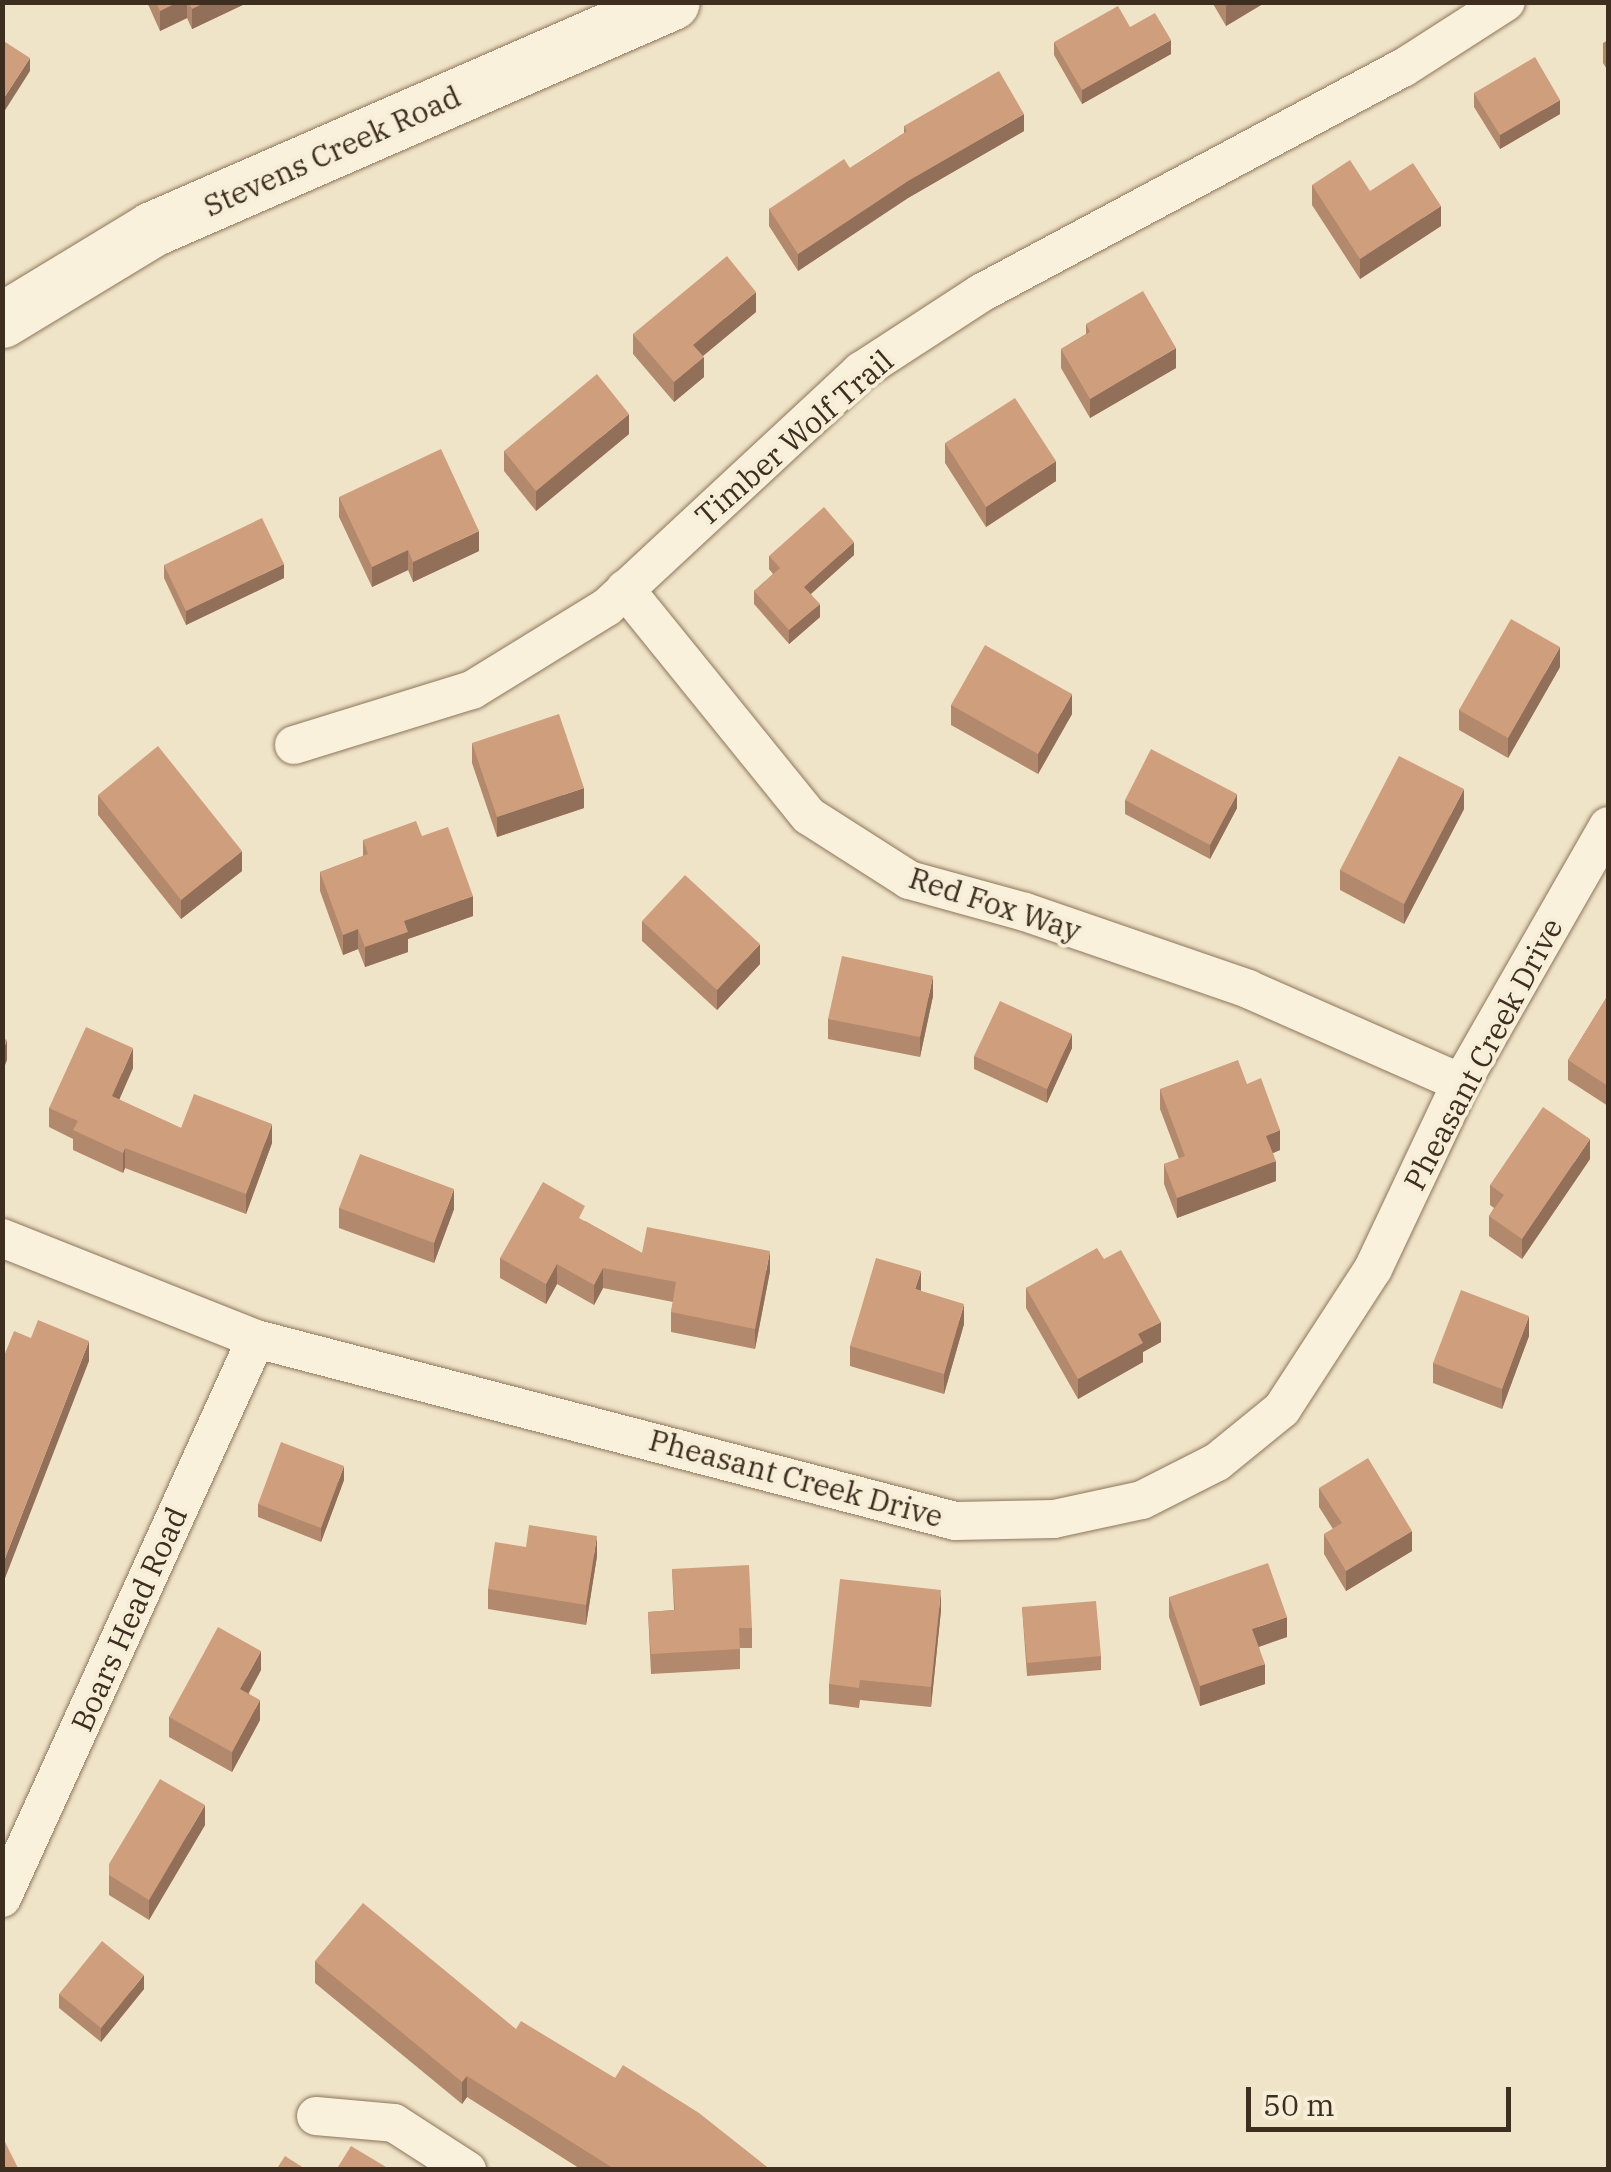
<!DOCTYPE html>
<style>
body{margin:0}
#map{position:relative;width:1611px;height:2172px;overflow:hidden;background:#f0e4c8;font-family:"IBM Plex Serif",serif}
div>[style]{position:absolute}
.roads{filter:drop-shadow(0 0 2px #8d765c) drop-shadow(0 0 2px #8d765c)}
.street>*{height:38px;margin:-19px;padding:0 19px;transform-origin:19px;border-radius:19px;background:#faf1dc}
.secondary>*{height:55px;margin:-27.5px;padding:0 27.5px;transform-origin:27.5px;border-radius:27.5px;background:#faf1dc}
.wall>*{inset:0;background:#b2896c}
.shaded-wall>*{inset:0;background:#916f58}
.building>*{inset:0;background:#cf9f7d}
span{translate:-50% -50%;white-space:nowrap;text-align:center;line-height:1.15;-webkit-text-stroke:8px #f7eed8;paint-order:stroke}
.street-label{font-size:30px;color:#3d2e20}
.frame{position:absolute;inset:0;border:5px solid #3d2e20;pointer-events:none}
.scale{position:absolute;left:1246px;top:2087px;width:265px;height:45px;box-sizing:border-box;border:5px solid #3d2e20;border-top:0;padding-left:12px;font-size:30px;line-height:35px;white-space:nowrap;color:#3d2e20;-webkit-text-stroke:8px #f7eed8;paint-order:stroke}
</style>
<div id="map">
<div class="roads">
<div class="street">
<div style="left:625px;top:589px;width:292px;rotate:51deg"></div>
<div style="left:809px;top:816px;width:119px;rotate:32.6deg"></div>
<div style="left:909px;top:880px;width:120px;rotate:15.4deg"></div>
<div style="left:1025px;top:912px;width:236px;rotate:19deg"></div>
<div style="left:1248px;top:989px;width:233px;rotate:23.8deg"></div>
<div style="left:294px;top:745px;width:186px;rotate:-17.2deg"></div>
<div style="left:472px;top:690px;width:158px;rotate:-31.6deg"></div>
<div style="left:607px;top:607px;width:347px;rotate:-42.9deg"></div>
<div style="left:861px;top:371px;width:143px;rotate:-33deg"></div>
<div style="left:981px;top:293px;width:478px;rotate:-28.1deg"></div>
<div style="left:1403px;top:68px;width:122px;rotate:-32.7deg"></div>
<div style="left:2px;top:1238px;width:273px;rotate:21.7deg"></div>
<div style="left:256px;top:1339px;width:722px;rotate:14.59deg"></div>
<div style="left:955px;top:1521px;width:99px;rotate:-1.2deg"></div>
<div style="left:1054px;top:1519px;width:90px;rotate:-12.2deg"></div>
<div style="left:1142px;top:1500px;width:84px;rotate:-26.9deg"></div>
<div style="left:1217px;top:1462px;width:84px;rotate:-39.2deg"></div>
<div style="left:1282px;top:1409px;width:167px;rotate:-57deg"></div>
<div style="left:1373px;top:1269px;width:206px;rotate:-64.7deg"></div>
<div style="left:1461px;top:1083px;width:296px;rotate:-60.2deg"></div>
<div style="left:2px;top:1898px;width:614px;rotate:-65.56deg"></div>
<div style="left:316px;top:2116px;width:78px;rotate:5.1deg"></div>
<div style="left:394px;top:2123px;width:87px;rotate:32.8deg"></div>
</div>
<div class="secondary">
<div style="left:2px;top:320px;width:175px;rotate:-31.2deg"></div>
<div style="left:152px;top:229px;width:567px;rotate:-23.58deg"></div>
</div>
</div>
<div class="wall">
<div style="clip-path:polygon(147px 2px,249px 2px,192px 29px,187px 18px,160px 31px)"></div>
<div style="clip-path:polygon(1212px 2px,1266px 2px,1226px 26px)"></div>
<div style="clip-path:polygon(1608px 40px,1608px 71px,1603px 63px,1603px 43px)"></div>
<div style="clip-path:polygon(1054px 42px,1171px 54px,1082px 104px,1054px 55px)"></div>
<div style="clip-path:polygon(1474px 93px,1560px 114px,1500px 149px,1474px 107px)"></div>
<div style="clip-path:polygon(904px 126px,1024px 131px,908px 198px,798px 271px,769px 226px,769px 209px,850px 168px,904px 133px)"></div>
<div style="clip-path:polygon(1312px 185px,1370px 191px,1441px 226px,1360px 279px,1312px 205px)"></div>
<div style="clip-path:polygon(756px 312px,703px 356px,704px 377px,674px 402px,633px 354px,633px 334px)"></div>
<div style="clip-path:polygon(1086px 324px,1176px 368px,1090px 418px,1061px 368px,1061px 349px,1086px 334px)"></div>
<div style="clip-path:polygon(629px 434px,536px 511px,504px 471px,504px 451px)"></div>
<div style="clip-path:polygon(945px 443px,1056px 481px,986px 527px,945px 463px)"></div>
<div style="clip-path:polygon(339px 497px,479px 551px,413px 582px,408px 570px,372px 587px,339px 517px)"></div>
<div style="clip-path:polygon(854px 555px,811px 594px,820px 617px,789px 644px,754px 604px,754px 591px,773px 574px,769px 569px,769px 556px)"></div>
<div style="clip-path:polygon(164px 565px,284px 578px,186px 625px,164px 578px)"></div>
<div style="clip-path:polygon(1560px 667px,1508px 758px,1459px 730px,1459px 710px)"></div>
<div style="clip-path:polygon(951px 705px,1072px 714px,1038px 774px,951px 725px)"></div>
<div style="clip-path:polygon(472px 743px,584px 808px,497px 837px,472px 763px)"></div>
<div style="clip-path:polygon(98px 795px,242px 871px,181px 919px,98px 815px)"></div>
<div style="clip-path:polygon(1125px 800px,1237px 808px,1210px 859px,1125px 814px)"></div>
<div style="clip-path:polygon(1464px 809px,1404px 924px,1340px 890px,1340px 870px)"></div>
<div style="clip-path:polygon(422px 836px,473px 916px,408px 939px,408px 952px,365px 967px,358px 949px,343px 955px,320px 891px,320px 872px,363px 856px,363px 840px)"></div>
<div style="clip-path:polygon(642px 921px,760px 964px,717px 1010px,642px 941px)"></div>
<div style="clip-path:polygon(1608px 995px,1608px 1106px,1568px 1080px,1568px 1060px)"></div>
<div style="clip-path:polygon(933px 996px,920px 1057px,828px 1039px,828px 1019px)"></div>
<div style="clip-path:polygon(1072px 1048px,1047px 1103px,974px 1069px,974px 1056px)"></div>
<div style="clip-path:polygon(133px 1068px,119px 1100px,181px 1128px,272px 1143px,246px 1214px,125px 1168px,123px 1173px,73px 1150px,73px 1139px,49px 1127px,49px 1108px)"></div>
<div style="clip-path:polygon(1247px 1084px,1280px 1150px,1273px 1153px,1276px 1181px,1177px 1218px,1164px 1184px,1164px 1164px,1179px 1159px,1160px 1109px,1160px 1089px)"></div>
<div style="clip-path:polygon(1590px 1159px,1522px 1259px,1489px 1236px,1489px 1216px,1494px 1208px,1490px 1205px,1490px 1185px)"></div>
<div style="clip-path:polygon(339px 1208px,454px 1209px,434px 1263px,339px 1228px)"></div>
<div style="clip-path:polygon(585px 1221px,642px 1253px,770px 1271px,755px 1349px,671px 1332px,671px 1312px,673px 1302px,603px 1288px,594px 1305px,557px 1284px,546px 1304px,500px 1278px,500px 1258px)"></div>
<div style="clip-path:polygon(1104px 1259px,1161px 1342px,1143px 1352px,1143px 1362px,1078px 1399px,1026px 1308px,1026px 1288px)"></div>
<div style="clip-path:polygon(921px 1291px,964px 1324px,944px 1394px,850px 1366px,850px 1346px)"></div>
<div style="clip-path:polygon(1529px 1336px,1502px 1409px,1433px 1383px,1433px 1363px)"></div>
<div style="clip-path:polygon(344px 1480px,321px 1542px,258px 1517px,258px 1504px)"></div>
<div style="clip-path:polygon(1319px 1488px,1412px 1551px,1346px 1591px,1324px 1554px,1324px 1534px,1333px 1529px,1319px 1507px)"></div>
<div style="clip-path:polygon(526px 1547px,597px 1556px,586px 1625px,488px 1609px,488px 1589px)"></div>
<div style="clip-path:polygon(672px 1569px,752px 1628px,752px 1648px,740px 1648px,740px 1669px,651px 1674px,648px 1612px,674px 1610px)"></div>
<div style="clip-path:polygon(1169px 1597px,1287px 1637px,1259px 1647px,1265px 1684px,1200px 1706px,1169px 1617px)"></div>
<div style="clip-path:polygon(1022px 1607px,1101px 1656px,1101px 1670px,1027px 1676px)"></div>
<div style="clip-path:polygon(941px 1610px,931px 1707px,860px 1700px,859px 1708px,829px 1704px,829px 1684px)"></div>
<div style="clip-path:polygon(261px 1670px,249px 1693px,260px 1720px,232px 1772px,169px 1737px,169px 1717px)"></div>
<div style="clip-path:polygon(205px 1825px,149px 1920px,109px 1895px,109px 1875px)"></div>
<div style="clip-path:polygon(315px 1961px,516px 2029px,615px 2078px,771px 2170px,582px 2170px,467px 2097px,462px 2104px,315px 1983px)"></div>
<div style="clip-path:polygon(144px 1989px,101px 2042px,59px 2008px,59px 1994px)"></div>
</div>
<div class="shaded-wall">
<div style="clip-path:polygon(178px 2px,187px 2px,187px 18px,160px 31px,160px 11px)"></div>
<div style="clip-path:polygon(206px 2px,249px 2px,192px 29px,192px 9px)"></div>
<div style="clip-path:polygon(1232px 2px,1266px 2px,1226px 26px,1226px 6px)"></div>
<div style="clip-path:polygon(1171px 40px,1171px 54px,1082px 104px,1082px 90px)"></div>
<div style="clip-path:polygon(30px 58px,30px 71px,2px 115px,2px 101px)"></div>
<div style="clip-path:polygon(1560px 100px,1560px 114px,1500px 149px,1500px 135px)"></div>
<div style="clip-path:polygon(1024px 114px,1024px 131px,908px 198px,798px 271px,798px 254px,908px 181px)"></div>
<div style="clip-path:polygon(1441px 206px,1441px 226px,1360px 279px,1360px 259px)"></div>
<div style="clip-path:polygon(756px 292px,756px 312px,693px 364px,693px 345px)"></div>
<div style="clip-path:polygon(1176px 348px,1176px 368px,1090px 418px,1090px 399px)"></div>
<div style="clip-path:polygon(704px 357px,704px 377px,674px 402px,674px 382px)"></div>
<div style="clip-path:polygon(629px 414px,629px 434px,536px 511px,536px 491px)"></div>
<div style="clip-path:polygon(1056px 461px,1056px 481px,986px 527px,986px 507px)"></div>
<div style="clip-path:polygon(479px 531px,479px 551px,413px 582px,413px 562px)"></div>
<div style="clip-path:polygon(854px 542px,854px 555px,804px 600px,804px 587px)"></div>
<div style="clip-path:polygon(408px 550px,408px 570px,372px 587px,372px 567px)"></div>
<div style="clip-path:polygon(284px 564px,284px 578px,186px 625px,186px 611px)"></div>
<div style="clip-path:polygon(820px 604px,820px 617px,789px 644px,789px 630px)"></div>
<div style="clip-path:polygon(1560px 647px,1560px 667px,1508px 758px,1508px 738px)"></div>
<div style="clip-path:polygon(1072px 694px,1072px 714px,1038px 774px,1038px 754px)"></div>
<div style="clip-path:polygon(584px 788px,584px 808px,497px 837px,497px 817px)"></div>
<div style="clip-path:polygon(1464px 789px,1464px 809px,1404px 924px,1404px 904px)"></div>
<div style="clip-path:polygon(1237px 794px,1237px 808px,1210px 859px,1210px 845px)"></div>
<div style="clip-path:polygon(242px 851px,242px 871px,181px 919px,181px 900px)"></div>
<div style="clip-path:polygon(473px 896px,473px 916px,408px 939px,408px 952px,365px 967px,365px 947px,404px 921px)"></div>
<div style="clip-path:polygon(358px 929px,358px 949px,343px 955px,343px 935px)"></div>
<div style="clip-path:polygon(760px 944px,760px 964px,717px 1010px,717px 990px)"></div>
<div style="clip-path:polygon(933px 976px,933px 996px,920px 1057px,920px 1037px)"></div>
<div style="clip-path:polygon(1072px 1034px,1072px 1048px,1047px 1103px,1047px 1089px)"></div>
<div style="clip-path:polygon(7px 1040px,7px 1060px,2px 1073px,2px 1053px)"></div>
<div style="clip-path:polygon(133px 1048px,133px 1068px,112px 1116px,112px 1096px)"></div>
<div style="clip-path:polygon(272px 1124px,272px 1143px,246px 1214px,246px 1194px)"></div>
<div style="clip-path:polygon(1280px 1130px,1280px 1150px,1266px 1156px,1266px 1136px)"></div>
<div style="clip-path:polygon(1590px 1139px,1590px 1159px,1522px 1259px,1522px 1239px)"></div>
<div style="clip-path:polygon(125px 1148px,125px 1168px,123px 1173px,123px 1153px)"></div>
<div style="clip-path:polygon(1276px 1161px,1276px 1181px,1177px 1218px,1177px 1198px)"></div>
<div style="clip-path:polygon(454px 1189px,454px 1209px,434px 1263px,434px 1243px)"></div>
<div style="clip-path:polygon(770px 1251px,770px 1271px,755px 1349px,755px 1329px)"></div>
<div style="clip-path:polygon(557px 1264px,557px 1284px,546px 1304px,546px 1284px)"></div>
<div style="clip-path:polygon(603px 1268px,603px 1288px,594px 1305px,594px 1285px)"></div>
<div style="clip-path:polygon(921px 1271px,921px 1291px,915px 1289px)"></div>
<div style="clip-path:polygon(964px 1304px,964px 1324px,944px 1394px,944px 1374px)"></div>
<div style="clip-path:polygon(1529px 1316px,1529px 1336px,1502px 1409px,1502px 1389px)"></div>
<div style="clip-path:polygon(1161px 1322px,1161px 1342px,1143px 1352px,1143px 1362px,1078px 1399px,1078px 1379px,1138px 1334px)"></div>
<div style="clip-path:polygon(89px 1341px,89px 1361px,2px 1586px,2px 1566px)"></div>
<div style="clip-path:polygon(344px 1466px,344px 1480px,321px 1542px,321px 1528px)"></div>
<div style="clip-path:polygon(1412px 1531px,1412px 1551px,1346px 1591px,1346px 1571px)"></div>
<div style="clip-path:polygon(597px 1536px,597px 1556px,586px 1625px,586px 1605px)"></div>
<div style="clip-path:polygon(941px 1590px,941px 1610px,931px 1707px,931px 1687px)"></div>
<div style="clip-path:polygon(1287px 1617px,1287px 1637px,1252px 1649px,1252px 1629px)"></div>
<div style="clip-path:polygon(261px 1651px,261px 1670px,240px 1708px,240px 1689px)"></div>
<div style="clip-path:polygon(1265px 1664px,1265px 1684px,1200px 1706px,1200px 1686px)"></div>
<div style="clip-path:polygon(260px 1700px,260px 1720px,232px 1772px,232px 1752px)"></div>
<div style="clip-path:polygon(205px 1805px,205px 1825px,149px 1920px,149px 1900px)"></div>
<div style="clip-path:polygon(144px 1975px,144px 1989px,101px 2042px,101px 2028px)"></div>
<div style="clip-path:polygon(467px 2076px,467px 2097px,462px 2104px,462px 2082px)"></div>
</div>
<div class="building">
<div style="clip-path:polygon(156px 2px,178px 2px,160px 11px)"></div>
<div style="clip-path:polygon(189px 2px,206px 2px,192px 9px)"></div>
<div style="clip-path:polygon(1118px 6px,1130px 27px,1155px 13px,1171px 40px,1082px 90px,1054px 42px)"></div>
<div style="clip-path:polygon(2px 40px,30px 58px,2px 101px)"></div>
<div style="clip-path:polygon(1535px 57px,1560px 100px,1500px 135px,1474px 93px)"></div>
<div style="clip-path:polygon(999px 71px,1024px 114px,908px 181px,798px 254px,769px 209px,844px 159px,850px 168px,907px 131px,904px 126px)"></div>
<div style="clip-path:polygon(1350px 160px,1370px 191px,1413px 163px,1441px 206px,1360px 259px,1312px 185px)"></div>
<div style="clip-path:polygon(727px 256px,756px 292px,693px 345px,704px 357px,674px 382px,633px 334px)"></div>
<div style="clip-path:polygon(1143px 291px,1176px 348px,1090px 399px,1061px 349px,1090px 332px,1086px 324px)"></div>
<div style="clip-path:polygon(597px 374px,629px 414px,536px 491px,504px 451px)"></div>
<div style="clip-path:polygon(1015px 398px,1056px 461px,986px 507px,945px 443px)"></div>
<div style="clip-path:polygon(441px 449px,479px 531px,413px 562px,408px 550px,372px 567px,339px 497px)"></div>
<div style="clip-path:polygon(824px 507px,854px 542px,804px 587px,820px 604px,789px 630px,754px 591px,780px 568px,769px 556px)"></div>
<div style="clip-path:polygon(262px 518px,284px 564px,186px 611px,164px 565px)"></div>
<div style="clip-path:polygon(1511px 619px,1560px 647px,1508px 738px,1459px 710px)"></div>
<div style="clip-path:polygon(985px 645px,1072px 694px,1038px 754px,951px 705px)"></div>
<div style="clip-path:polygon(559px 714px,584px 788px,497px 817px,472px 743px)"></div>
<div style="clip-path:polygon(158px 746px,242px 851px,181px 900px,98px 795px)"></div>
<div style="clip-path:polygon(1151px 749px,1237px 794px,1210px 845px,1125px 800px)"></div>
<div style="clip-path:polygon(1399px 756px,1464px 789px,1404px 904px,1340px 870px)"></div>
<div style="clip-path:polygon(416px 821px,422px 836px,448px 827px,473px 896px,404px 921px,408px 932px,365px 947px,358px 929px,343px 935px,320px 872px,368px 854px,363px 840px)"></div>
<div style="clip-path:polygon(685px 875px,760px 944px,717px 990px,642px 921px)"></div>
<div style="clip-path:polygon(842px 956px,933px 976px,920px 1037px,828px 1019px)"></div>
<div style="clip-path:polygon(1608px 995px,1608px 1086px,1568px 1060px)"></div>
<div style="clip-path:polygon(1000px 1001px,1072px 1034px,1047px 1089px,974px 1056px)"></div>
<div style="clip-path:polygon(86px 1027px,133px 1048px,112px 1096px,181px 1128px,194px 1094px,272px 1124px,246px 1194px,125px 1148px,123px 1153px,73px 1130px,78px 1121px,49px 1108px)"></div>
<div style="clip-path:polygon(2px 1038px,7px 1040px,2px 1053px)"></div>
<div style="clip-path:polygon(1238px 1060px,1247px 1084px,1261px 1078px,1280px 1130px,1266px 1136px,1276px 1161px,1177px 1198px,1164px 1164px,1185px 1156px,1160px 1089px)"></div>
<div style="clip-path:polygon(1543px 1107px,1590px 1139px,1522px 1239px,1489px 1216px,1504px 1195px,1490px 1185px)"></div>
<div style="clip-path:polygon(360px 1154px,454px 1189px,434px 1243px,339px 1208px)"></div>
<div style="clip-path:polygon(543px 1182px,585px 1206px,579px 1218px,642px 1253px,647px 1227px,770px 1251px,755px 1329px,671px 1312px,676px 1282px,603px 1268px,594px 1285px,557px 1264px,546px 1284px,500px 1258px)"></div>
<div style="clip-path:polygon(1097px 1248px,1104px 1259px,1121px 1250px,1161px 1322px,1138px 1334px,1143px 1343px,1078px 1379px,1026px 1288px)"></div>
<div style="clip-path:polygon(876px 1258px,921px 1271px,915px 1289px,964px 1304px,944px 1374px,850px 1346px)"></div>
<div style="clip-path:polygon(1461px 1290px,1529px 1316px,1502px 1389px,1433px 1363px)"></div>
<div style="clip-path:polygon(38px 1320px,89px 1341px,2px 1566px,2px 1361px,14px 1331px,31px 1338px)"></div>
<div style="clip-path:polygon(281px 1442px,344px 1466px,321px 1528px,258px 1504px)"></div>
<div style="clip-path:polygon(1368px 1458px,1412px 1531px,1346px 1571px,1324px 1534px,1342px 1523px,1319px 1488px)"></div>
<div style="clip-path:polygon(529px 1525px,597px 1536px,586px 1605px,488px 1589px,495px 1542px,526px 1547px)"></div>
<div style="clip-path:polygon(1268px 1563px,1287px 1617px,1252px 1629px,1265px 1664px,1200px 1686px,1169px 1597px)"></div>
<div style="clip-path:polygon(749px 1565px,752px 1628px,739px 1628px,740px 1649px,651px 1654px,648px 1612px,675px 1610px,672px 1569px)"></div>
<div style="clip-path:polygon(840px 1579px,941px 1590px,931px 1687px,860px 1680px,859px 1688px,829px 1684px)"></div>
<div style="clip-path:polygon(1096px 1601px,1101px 1656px,1027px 1663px,1022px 1607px)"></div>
<div style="clip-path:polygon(218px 1627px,261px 1651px,240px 1689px,260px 1700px,232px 1752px,169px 1717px)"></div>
<div style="clip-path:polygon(160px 1779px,205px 1805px,149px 1900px,109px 1875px,109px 1864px)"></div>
<div style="clip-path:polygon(363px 1903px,516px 2029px,521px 2021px,615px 2078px,623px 2065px,699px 2113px,771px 2170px,616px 2170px,467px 2076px,462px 2082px,315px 1961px)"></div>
<div style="clip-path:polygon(102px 1941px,144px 1975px,101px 2028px,59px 1994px)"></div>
<div style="clip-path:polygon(2px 2136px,19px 2170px,2px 2170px)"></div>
<div style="clip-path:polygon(351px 2146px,391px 2170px,336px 2170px)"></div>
<div style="clip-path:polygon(285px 2156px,307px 2170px,276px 2170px)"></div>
</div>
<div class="street-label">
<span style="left:332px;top:151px;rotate:-24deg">Stevens Creek Road</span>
<span style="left:794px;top:438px;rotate:-41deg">Timber Wolf Trail</span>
<span style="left:995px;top:904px;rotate:18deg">Red Fox Way</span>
<span style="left:1483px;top:1054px;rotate:-62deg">Pheasant Creek Drive</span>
<span style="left:796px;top:1478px;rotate:15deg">Pheasant Creek Drive</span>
<span style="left:129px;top:1619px;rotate:-66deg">Boars Head Road</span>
</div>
<div class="frame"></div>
<div class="scale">50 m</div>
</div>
